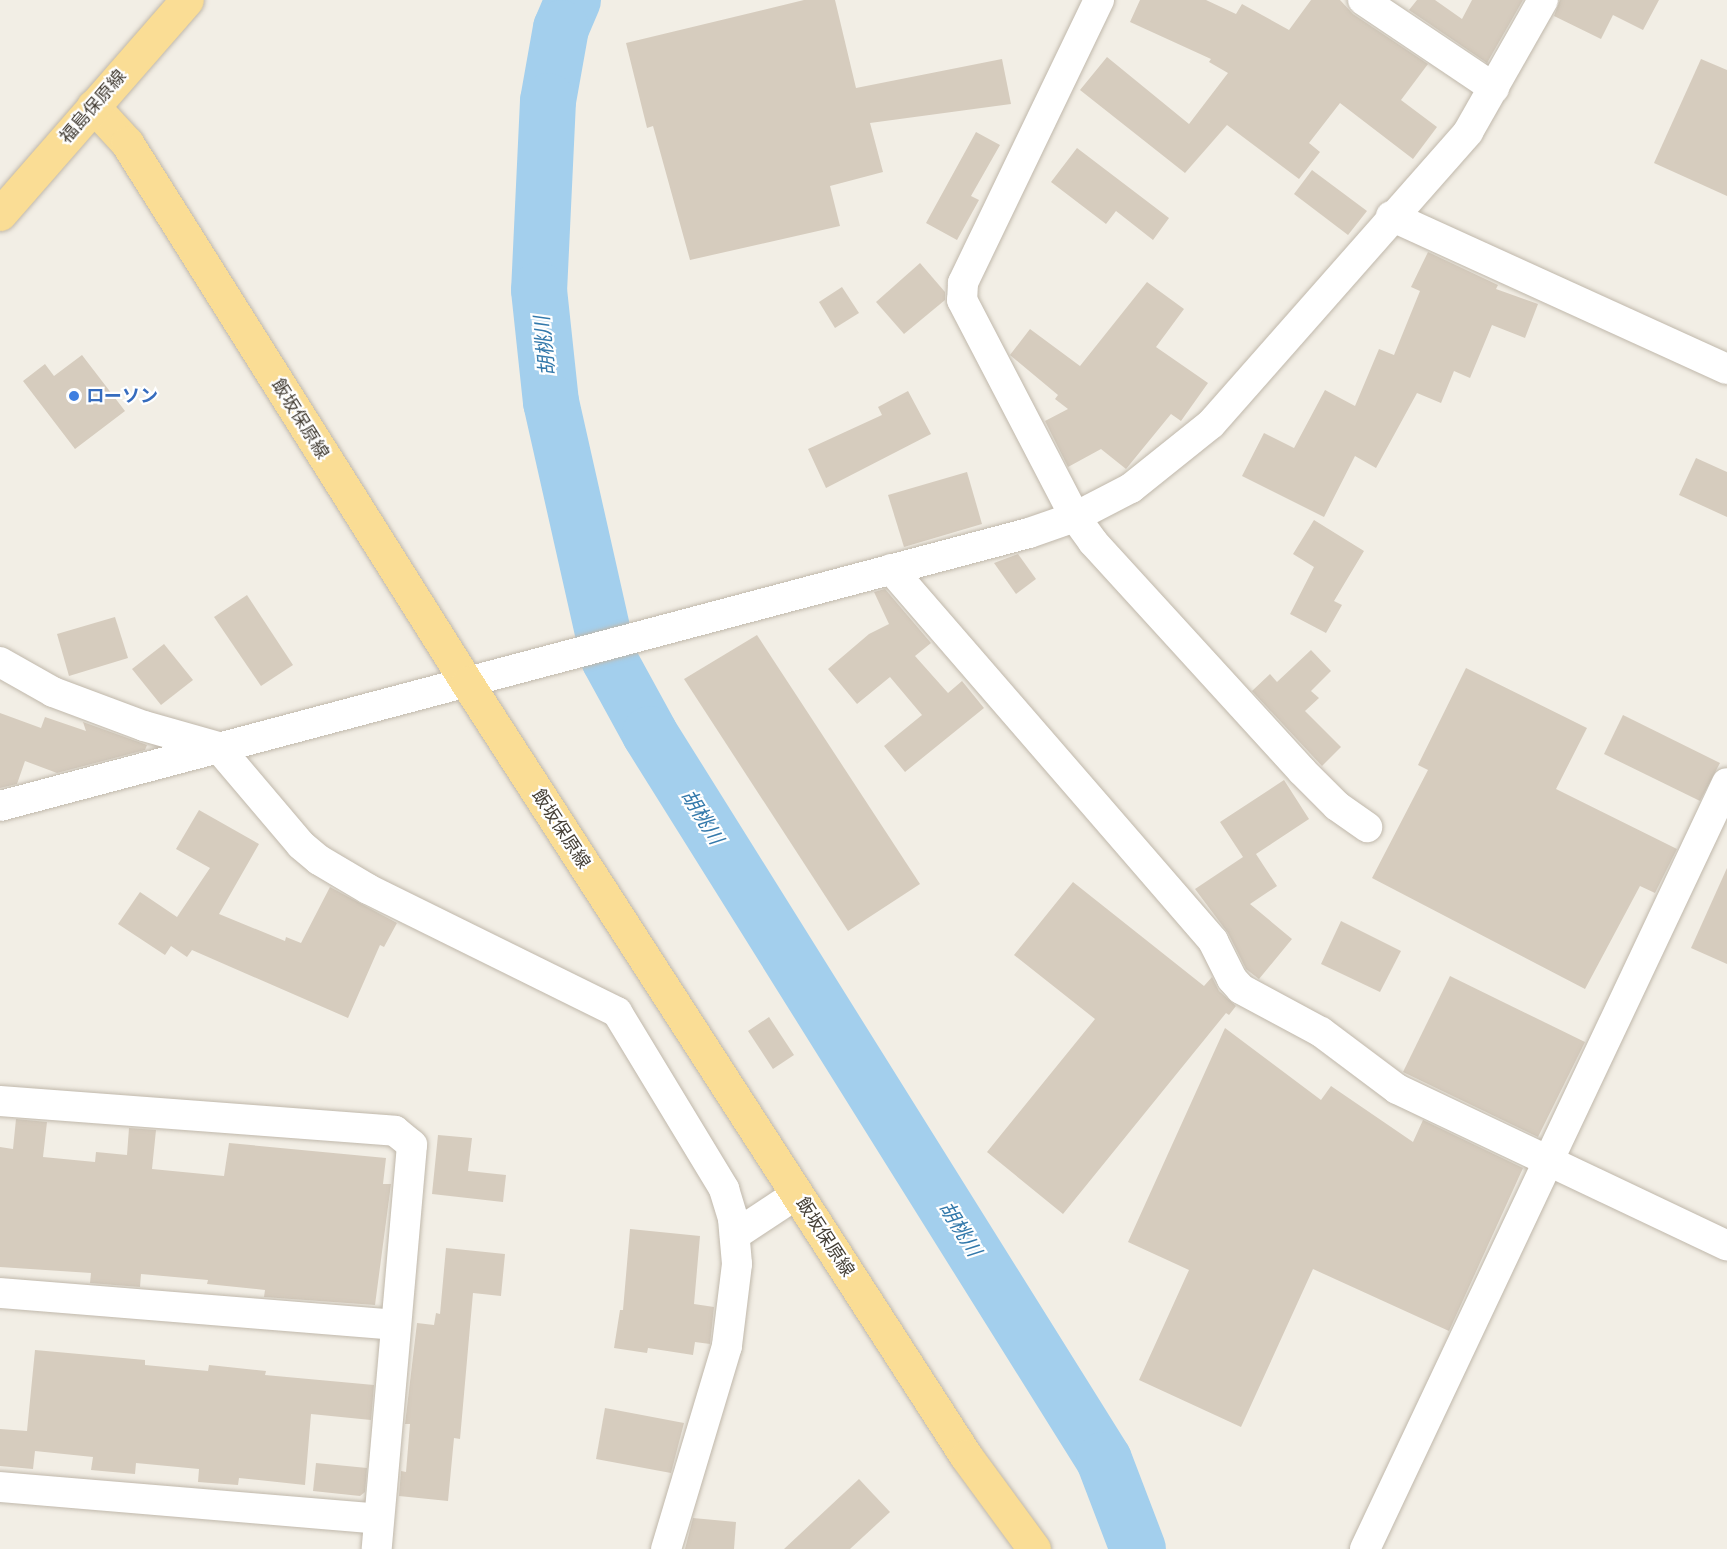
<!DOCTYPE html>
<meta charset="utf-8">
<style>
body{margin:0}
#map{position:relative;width:1727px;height:1549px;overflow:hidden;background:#f2eee5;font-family:"PT Sans","Noto Sans JP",sans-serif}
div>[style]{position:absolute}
.river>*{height:56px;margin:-28px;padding:0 28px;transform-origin:28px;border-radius:28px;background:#a3cfed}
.building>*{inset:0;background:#d6ccbe}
.roads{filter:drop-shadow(0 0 2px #c0b8ab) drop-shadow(0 0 2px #c0b8ab)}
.minor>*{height:30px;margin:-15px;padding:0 15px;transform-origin:15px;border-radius:15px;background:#fff}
.major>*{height:33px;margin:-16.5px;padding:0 16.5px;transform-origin:16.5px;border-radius:16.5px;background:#fadd95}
.dots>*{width:16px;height:16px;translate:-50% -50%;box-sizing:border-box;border:3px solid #fff;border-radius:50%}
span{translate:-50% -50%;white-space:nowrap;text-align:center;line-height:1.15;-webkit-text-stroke:4.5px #fff;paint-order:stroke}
.street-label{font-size:18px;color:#443e35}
.shop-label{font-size:18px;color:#366cbe;font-weight:700}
.left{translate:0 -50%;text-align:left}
.water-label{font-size:20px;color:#3379ab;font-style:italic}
</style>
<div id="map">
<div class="river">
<div style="left:573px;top:0;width:30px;rotate:113deg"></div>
<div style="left:561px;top:28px;width:74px;rotate:100.1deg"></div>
<div style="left:548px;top:101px;width:189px;rotate:92.7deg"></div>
<div style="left:539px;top:290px;width:113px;rotate:83.9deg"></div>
<div style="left:551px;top:402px;width:263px;rotate:77.3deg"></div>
<div style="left:609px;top:659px;width:85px;rotate:61.3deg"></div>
<div style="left:650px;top:734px;width:856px;rotate:57.98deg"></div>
<div style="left:1104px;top:1460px;width:95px;rotate:69.1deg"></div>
</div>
<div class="building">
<div style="clip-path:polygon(804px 0,835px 0,856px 88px,1002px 59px,1011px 104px,870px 123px,883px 172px,830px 186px,840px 226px,690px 260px,653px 126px,647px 128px,626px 43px)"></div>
<div style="clip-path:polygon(1140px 0,1206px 0,1236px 14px,1242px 4px,1289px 30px,1311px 0,1340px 0,1353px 14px,1428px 64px,1401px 100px,1437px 127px,1413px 159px,1340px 103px,1309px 143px,1320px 152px,1299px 179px,1227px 125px,1185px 173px,1080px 90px,1107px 57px,1189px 124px,1228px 73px,1209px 62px,1211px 59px,1130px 22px)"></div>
<div style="clip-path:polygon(1417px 0,1435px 0,1462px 19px,1472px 0,1523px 0,1487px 63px,1409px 10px)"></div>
<div style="clip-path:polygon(1560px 0,1659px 0,1643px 30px,1613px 15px,1601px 39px,1554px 16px)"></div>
<div style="clip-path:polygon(1701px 59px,1727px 70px,1727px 196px,1654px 163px)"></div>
<div style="clip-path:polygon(976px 132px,1000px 145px,971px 196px,979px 200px,957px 240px,926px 223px)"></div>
<div style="clip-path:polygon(1077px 148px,1169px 218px,1153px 240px,1116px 211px,1106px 224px,1051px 182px)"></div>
<div style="clip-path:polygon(1312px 170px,1367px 211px,1348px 235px,1294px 194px)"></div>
<div style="clip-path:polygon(1428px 252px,1498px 285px,1496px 289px,1538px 304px,1525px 338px,1492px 325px,1470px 378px,1454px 371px,1441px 403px,1417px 393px,1376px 468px,1355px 456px,1324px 517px,1242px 476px,1264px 433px,1294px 448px,1325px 390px,1355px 406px,1379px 349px,1394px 355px,1420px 291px,1411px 287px)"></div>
<div style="clip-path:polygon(920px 263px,945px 292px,945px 300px,904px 334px,876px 302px)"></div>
<div style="clip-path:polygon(1147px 282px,1184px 309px,1156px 347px,1208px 383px,1181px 421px,1171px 414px,1126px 469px,1101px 449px,1068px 467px,1045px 421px,1068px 409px,1055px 399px,1058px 395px,1010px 355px,1030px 329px,1080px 366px)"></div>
<div style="clip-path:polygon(842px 287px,859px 313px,835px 328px,819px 302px)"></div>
<div style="clip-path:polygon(82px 355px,125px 411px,75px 449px,23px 381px,45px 364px,54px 376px)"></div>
<div style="clip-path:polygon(908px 391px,931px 434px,826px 488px,808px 449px,882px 415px,878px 407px)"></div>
<div style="clip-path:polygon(1696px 458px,1727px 472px,1727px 517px,1679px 495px)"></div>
<div style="clip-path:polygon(967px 472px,982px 524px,904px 547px,888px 495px)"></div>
<div style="clip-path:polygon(1314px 520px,1364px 551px,1334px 601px,1342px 605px,1326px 633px,1290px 614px,1314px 567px,1293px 554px)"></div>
<div style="clip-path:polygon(1018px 554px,1036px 579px,1016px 594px,994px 563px)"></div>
<div style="clip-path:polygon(885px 589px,931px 643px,915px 656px,948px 693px,962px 681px,984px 708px,905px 772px,884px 746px,922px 715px,890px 677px,857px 704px,828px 669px,869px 634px,889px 624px,874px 592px)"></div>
<div style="clip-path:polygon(247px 595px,293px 665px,261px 686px,214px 617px)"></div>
<div style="clip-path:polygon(115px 617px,128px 658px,69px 676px,57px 634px)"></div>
<div style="clip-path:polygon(757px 635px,920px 884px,848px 931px,684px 679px)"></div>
<div style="clip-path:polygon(164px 644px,193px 680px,161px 705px,132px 669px)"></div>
<div style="clip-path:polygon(1311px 650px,1331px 671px,1311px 691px,1319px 698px,1305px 711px,1341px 747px,1322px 766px,1252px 691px,1270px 674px,1277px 682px)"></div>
<div style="clip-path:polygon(1466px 668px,1587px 728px,1556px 789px,1677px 849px,1655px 893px,1640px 886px,1585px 989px,1372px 878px,1428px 770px,1418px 765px)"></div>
<div style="clip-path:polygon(0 713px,41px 728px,45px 717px,86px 731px,83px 722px,147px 745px,145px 750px,57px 773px,25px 761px,17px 784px,0 788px)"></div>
<div style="clip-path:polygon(1623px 715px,1720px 763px,1700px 801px,1604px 754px)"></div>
<div style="clip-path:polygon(1284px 780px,1309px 819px,1256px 854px,1277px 886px,1250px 904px,1292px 939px,1259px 979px,1246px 969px,1228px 933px,1195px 889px,1243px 857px,1220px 822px)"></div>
<div style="clip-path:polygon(199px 810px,259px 844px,219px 914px,285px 941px,286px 937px,301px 943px,330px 887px,397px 923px,384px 947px,380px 945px,348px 1018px,192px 950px,187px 957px,171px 946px,165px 955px,118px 924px,140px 892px,177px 917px,210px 868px,176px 849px)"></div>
<div style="clip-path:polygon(1727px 868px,1727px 964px,1691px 948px)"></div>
<div style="clip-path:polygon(1073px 882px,1204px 986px,1212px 977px,1219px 991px,1236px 1006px,1229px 1015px,1226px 1013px,1063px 1214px,987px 1152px,1095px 1019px,1014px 955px)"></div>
<div style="clip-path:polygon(1341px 921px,1401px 951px,1380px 992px,1321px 964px)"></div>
<div style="clip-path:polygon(1450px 976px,1585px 1042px,1538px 1137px,1403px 1072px)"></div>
<div style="clip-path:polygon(769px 1017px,794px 1055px,773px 1069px,748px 1031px)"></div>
<div style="clip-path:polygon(1225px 1028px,1321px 1100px,1331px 1086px,1413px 1142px,1423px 1120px,1523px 1168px,1449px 1331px,1313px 1269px,1241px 1427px,1139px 1380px,1189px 1270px,1128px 1242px)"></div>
<div style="clip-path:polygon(16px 1119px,47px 1122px,43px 1157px,95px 1162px,96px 1152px,127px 1155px,129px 1128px,156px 1130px,152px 1169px,224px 1176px,229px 1143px,386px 1158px,383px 1184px,391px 1184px,375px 1305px,264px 1297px,265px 1290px,207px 1284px,208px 1280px,141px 1274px,140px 1287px,90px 1283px,91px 1273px,0 1267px,0 1147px,13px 1149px)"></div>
<div style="clip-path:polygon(438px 1135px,472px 1138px,468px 1171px,506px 1175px,503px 1202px,432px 1194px)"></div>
<div style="clip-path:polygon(630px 1229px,700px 1236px,694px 1304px,714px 1307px,710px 1344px,695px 1342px,693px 1355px,648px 1348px,647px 1353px,614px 1348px,620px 1310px,623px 1310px)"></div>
<div style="clip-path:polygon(446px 1248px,505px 1254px,501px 1296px,473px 1293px,460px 1439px,454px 1438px,448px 1501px,399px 1496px,401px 1471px,406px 1472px,410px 1424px,405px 1424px,417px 1323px,434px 1325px,436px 1313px,440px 1314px)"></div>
<div style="clip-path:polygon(35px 1350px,145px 1360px,145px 1365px,208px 1371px,209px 1365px,266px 1371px,265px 1375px,374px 1385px,371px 1420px,311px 1414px,305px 1485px,239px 1478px,238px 1485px,198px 1482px,199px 1469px,136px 1463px,135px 1474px,91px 1470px,93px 1457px,35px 1451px,33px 1469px,0 1466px,0 1429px,27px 1431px)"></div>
<div style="clip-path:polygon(605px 1408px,684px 1423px,671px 1473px,596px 1459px)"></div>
<div style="clip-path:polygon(316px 1463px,367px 1468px,365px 1492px,360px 1496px,313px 1491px)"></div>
<div style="clip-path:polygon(859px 1479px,890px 1512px,850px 1549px,784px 1549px)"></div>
<div style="clip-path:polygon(693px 1518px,736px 1522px,734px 1549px,685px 1549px)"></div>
</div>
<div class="roads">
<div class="minor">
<div style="left:1099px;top:0;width:314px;rotate:115.7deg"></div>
<div style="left:963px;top:283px;width:17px;rotate:93deg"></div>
<div style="left:962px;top:300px;width:245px;rotate:62.5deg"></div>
<div style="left:1075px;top:517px;width:31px;rotate:54deg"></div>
<div style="left:1093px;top:542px;width:310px;rotate:47.6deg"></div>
<div style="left:1302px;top:771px;width:49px;rotate:45deg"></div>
<div style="left:1337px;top:806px;width:37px;rotate:35deg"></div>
<div style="left:1363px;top:0;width:158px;rotate:33.9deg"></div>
<div style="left:1391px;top:216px;width:369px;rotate:24.5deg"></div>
<div style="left:891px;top:569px;width:492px;rotate:49.1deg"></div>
<div style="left:1213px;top:941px;width:42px;rotate:63.4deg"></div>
<div style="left:1232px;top:979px;width:13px;rotate:48deg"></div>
<div style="left:1241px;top:989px;width:91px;rotate:28.3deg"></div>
<div style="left:1321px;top:1032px;width:95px;rotate:36.9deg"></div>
<div style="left:1397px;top:1089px;width:365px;rotate:25.4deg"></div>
<div style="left:0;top:662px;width:61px;rotate:29.5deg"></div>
<div style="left:53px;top:692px;width:97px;rotate:20.5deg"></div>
<div style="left:144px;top:726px;width:77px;rotate:15.8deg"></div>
<div style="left:218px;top:747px;width:128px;rotate:49.7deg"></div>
<div style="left:301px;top:845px;width:23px;rotate:40deg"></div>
<div style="left:319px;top:860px;width:57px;rotate:30.6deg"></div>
<div style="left:368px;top:889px;width:278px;rotate:26.3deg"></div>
<div style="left:617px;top:1012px;width:207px;rotate:58.8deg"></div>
<div style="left:724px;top:1189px;width:31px;rotate:73deg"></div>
<div style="left:733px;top:1219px;width:45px;rotate:84.9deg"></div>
<div style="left:737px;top:1264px;width:83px;rotate:97deg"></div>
<div style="left:727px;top:1346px;width:212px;rotate:106.7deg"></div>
<div style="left:0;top:806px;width:1065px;rotate:-14.86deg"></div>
<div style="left:1029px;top:533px;width:49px;rotate:-19.2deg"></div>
<div style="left:1075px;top:517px;width:63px;rotate:-27.4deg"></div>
<div style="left:1131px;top:488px;width:102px;rotate:-38.7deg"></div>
<div style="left:1211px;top:424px;width:389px;rotate:-48.6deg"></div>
<div style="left:1468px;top:132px;width:152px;rotate:-60.4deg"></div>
<div style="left:0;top:1101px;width:396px;rotate:4.3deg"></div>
<div style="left:395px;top:1131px;width:22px;rotate:39deg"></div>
<div style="left:412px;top:1145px;width:406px;rotate:95deg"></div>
<div style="left:735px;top:1235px;width:74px;rotate:-33.5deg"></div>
<div style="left:0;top:1293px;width:396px;rotate:4.6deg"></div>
<div style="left:0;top:1487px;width:380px;rotate:4.8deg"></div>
<div style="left:1365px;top:1549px;width:847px;rotate:-64.71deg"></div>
</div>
<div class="major">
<div style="left:93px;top:106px;width:50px;rotate:47.4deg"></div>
<div style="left:127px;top:143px;width:638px;rotate:57.8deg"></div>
<div style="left:467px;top:683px;width:920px;rotate:57.16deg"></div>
<div style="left:966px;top:1456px;width:115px;rotate:53.8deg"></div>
<div style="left:0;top:214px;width:284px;rotate:-48.9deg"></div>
</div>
</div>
<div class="dots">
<div style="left:74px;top:396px;background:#3f7fe0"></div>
</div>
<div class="street-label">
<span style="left:93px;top:107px;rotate:-49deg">福島保原線</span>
<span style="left:300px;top:419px;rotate:58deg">飯坂保原線</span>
<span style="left:561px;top:829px;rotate:57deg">飯坂保原線</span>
<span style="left:825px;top:1237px;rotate:57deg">飯坂保原線</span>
</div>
<div class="shop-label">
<span class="left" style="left:86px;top:396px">ローソン</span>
</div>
<div class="water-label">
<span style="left:545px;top:346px;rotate:-96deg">胡桃川</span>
<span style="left:702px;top:817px;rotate:58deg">胡桃川</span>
<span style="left:960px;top:1229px;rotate:58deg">胡桃川</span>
</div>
</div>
